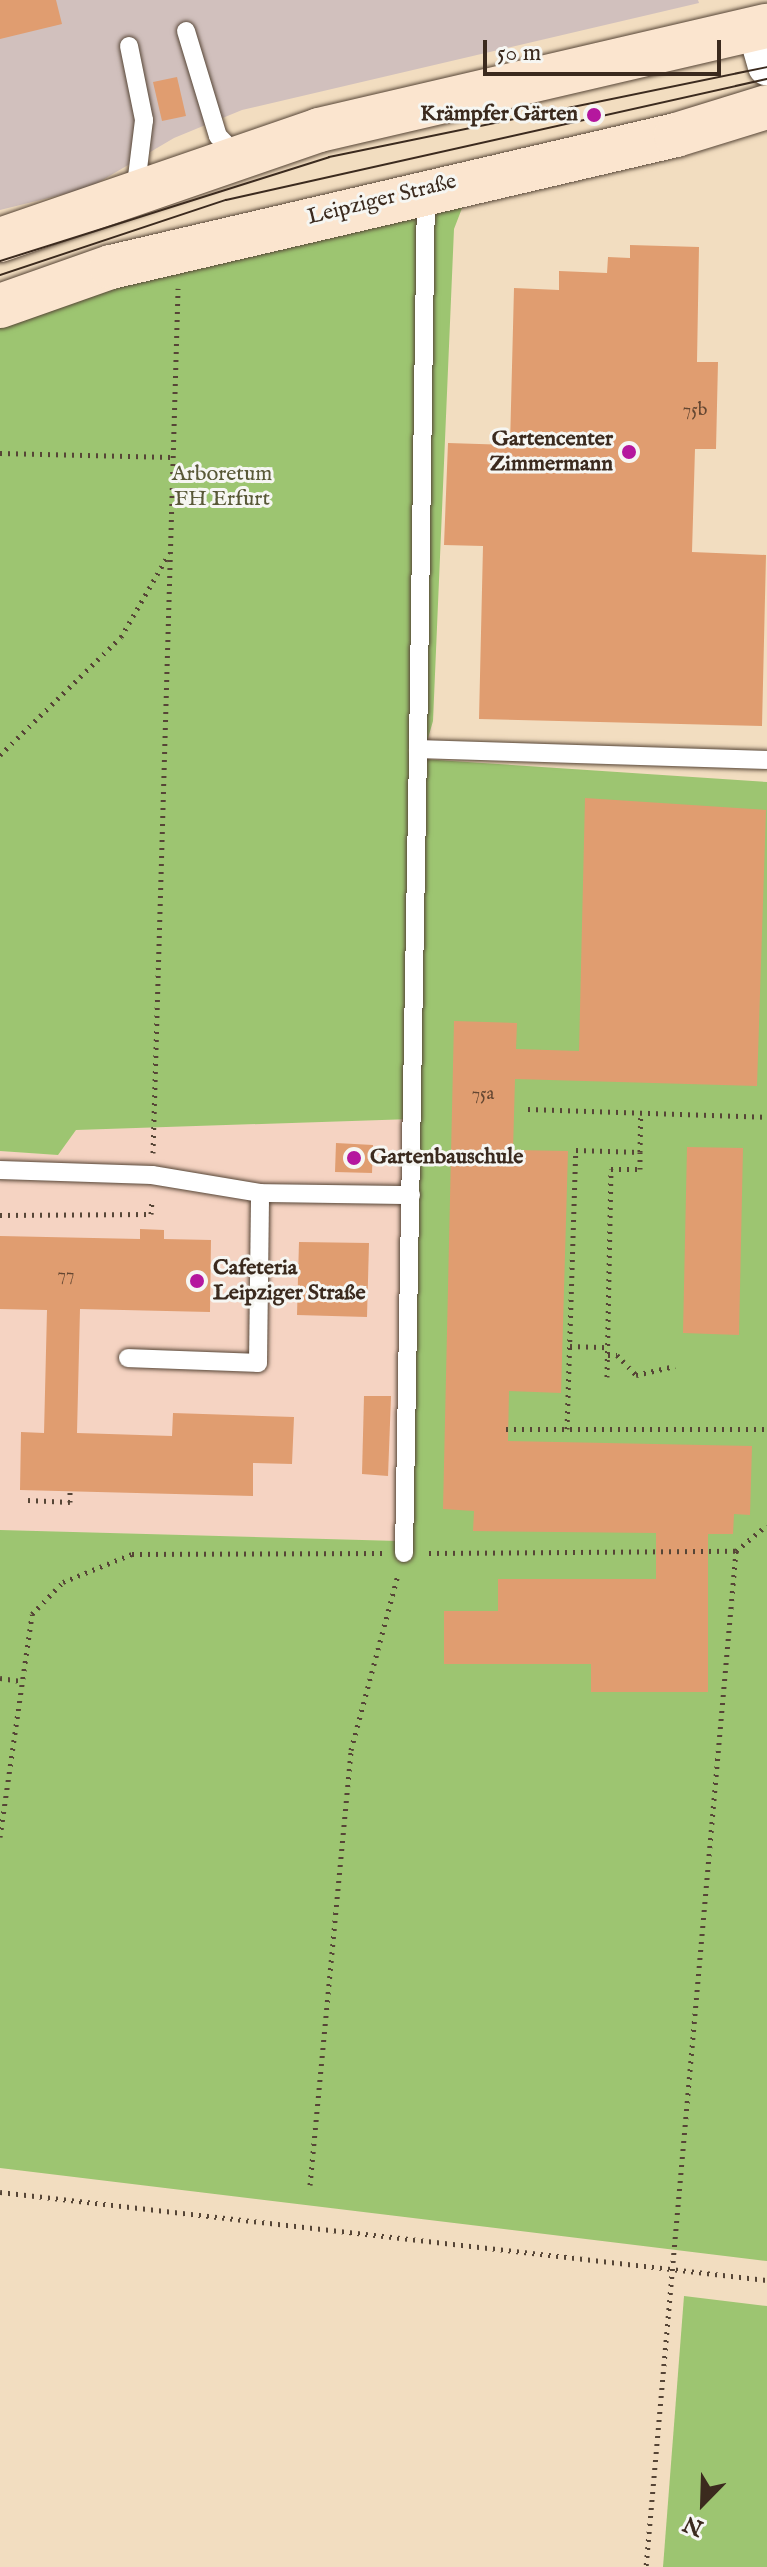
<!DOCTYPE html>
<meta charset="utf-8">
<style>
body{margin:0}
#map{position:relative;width:767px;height:2567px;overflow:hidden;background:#f2ddc0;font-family:"IM FELL English",serif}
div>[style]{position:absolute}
.built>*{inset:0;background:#f5d3c2}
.industrial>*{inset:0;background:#d1c0bd}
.green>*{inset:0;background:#9dc571}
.building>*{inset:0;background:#e09d70}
.path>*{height:5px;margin-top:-2.5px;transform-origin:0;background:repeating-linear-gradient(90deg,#564536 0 2px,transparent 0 8px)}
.roads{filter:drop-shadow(0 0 2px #564536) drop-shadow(0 0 2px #564536)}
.service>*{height:18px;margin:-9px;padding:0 9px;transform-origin:9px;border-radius:9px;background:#fff}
.minor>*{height:38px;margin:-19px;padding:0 19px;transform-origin:19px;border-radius:19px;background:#fff}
.secondary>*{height:44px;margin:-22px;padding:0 22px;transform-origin:22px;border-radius:22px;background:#fbe5cf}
.tram>*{height:2px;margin:-1px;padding:0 1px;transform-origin:1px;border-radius:1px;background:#3b2a1e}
.dots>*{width:22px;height:22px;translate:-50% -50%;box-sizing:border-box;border:4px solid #f6f6f2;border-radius:50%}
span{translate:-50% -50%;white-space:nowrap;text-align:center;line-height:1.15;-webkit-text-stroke:6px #f6f6f2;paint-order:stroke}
.number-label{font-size:18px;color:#644732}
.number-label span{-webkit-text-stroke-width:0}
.poi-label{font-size:22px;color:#3b2a1e;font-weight:700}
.right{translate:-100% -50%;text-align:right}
.left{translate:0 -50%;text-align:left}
.street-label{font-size:22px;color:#3b2a1e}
.park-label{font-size:22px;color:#585837}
.north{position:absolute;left:663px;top:2463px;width:80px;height:80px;-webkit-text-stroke:6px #f6f6f2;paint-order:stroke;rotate:203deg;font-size:22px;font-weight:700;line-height:32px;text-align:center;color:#3b2a1e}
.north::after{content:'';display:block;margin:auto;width:28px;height:36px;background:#3b2a1e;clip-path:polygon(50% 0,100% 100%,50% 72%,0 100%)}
.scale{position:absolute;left:483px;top:40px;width:238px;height:36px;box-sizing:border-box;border:4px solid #3b2a1e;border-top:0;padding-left:10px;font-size:24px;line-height:28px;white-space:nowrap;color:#3b2a1e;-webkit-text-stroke:6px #f6f6f2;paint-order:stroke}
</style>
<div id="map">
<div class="built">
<div style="clip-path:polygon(413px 1119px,399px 1541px,0 1530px,0 1151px,58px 1155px,76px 1130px)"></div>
</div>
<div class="industrial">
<div style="clip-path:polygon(0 0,698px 0,699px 3px,242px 110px,174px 138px,89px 188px,0 210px)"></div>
</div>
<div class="green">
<div style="clip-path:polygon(464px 203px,454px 229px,433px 721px,422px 759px,767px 782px,767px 2261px,0 2168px,0 1530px,398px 1541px,412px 1119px,76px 1130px,58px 1155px,0 1151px,0 326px,160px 272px)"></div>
<div style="clip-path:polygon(684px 2296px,767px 2306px,767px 2567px,663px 2567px)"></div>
</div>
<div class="building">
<div style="clip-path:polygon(0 0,56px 0,62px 24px,0 39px)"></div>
<div style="clip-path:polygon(177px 77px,186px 116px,162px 121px,153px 82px)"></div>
<div style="clip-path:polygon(630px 245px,699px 247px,697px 362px,718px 362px,716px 449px,695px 449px,692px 552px,766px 555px,762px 726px,479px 719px,483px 546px,444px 545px,448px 443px,510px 445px,514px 288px,559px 290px,559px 271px,607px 273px,608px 257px,630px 258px)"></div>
<div style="clip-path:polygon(585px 798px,766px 810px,757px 1086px,515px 1079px,513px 1150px,568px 1151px,561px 1393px,509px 1391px,508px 1441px,752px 1446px,750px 1515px,734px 1514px,733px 1534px,708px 1534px,708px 1692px,591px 1692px,591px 1664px,444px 1664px,444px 1611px,498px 1611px,498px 1579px,656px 1579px,656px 1533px,473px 1531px,474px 1511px,443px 1509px,454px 1021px,517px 1023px,516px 1049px,579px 1051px)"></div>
<div style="clip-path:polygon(336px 1143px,373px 1145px,372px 1173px,335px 1172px)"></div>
<div style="clip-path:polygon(687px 1147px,743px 1148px,739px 1335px,683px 1333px)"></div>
<div style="clip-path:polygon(140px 1229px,164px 1230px,164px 1239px,211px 1240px,210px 1312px,80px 1309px,77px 1433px,172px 1436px,173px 1413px,294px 1417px,292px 1464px,253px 1463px,253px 1496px,20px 1490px,21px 1432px,44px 1433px,47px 1310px,0 1309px,0 1236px,140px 1239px)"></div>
<div style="clip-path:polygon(299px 1242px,369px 1243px,367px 1317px,297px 1315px)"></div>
<div style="clip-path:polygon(364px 1396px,391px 1396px,388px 1476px,362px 1474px)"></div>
</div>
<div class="path">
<div style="left:0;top:453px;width:172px;rotate:1.3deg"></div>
<div style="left:0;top:755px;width:169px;rotate:-44.3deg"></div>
<div style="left:121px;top:637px;width:96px;rotate:-60deg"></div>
<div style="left:528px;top:1109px;width:239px;rotate:1.9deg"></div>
<div style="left:153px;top:1153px;width:865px;rotate:-88.34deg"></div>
<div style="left:0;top:1215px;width:151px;rotate:-0.4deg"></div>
<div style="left:151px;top:1214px;width:15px;rotate:-86deg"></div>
<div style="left:570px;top:1346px;width:38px;rotate:2deg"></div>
<div style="left:608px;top:1355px;width:9px"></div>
<div style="left:617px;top:1355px;width:28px;rotate:46deg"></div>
<div style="left:636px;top:1375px;width:40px;rotate:-13deg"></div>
<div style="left:607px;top:1377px;width:208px;rotate:-88.9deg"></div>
<div style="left:611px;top:1169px;width:29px"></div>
<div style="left:640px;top:1169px;width:17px;rotate:-90deg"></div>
<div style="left:506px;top:1429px;width:261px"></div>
<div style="left:567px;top:1429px;width:279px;rotate:-88.2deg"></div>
<div style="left:576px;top:1150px;width:64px;rotate:1.8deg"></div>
<div style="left:640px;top:1152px;width:39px;rotate:-89deg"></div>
<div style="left:28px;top:1500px;width:42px;rotate:2.7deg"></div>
<div style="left:70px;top:1502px;width:11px;rotate:-90deg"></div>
<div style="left:736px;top:1551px;width:40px;rotate:-40deg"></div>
<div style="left:429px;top:1553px;width:307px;rotate:-0.4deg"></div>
<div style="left:736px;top:1551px;width:1020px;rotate:95.06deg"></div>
<div style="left:0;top:1678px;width:21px;rotate:8deg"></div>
<div style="left:0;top:1837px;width:225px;rotate:-81.8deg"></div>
<div style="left:32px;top:1614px;width:45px;rotate:-45.9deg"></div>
<div style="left:63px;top:1582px;width:74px;rotate:-22.1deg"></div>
<div style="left:132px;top:1554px;width:251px;rotate:-0.2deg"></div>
<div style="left:310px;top:2185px;width:437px;rotate:-84.6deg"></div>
<div style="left:351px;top:1750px;width:182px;rotate:-75deg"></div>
<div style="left:0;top:2192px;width:772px;rotate:6.55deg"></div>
</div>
<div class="roads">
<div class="service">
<div style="left:186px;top:31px;width:110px;rotate:73.1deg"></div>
<div style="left:218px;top:136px;width:29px;rotate:46deg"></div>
<div style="left:129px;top:46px;width:76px;rotate:78.5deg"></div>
<div style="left:144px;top:120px;width:74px;rotate:97deg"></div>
<div style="left:426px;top:191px;width:558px;rotate:90.82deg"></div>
<div style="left:418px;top:749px;width:349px;rotate:1.8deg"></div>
<div style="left:0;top:1170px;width:152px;rotate:1.9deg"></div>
<div style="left:152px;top:1175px;width:109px;rotate:9.5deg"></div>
<div style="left:128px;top:1358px;width:130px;rotate:2.2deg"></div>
<div style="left:258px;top:1363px;width:170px;rotate:-89.3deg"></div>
<div style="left:260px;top:1193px;width:151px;rotate:0.8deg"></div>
<div style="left:404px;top:1553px;width:804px;rotate:-89deg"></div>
</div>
<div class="minor">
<div style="left:756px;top:28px;width:40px;rotate:74deg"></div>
</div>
<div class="secondary">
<div style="left:0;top:240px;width:337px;rotate:-19deg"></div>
<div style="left:319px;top:130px;width:460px;rotate:-13.1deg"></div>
<div style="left:0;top:306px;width:118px;rotate:-19.4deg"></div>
<div style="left:111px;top:267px;width:580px;rotate:-13.15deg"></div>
<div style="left:676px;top:135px;width:95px;rotate:-17.1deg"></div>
</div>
</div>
<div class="tram">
<div style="left:0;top:261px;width:345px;rotate:-17.5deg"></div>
<div style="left:329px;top:157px;width:447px;rotate:-11.6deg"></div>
<div style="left:0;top:275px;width:238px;rotate:-18.4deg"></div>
<div style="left:226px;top:200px;width:554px;rotate:-12.61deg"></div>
</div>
<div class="dots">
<div style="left:594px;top:115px;background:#b5179e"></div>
<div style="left:629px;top:452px;background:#b5179e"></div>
<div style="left:354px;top:1158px;background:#b5179e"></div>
<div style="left:197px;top:1281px;background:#b5179e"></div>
</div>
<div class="number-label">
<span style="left:695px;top:411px">75b</span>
<span style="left:483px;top:1095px">75a</span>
<span style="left:66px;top:1276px">77</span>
</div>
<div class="poi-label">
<span class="right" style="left:578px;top:115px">Krämpfer Gärten</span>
<span class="right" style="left:613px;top:452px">Gartencenter<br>Zimmermann</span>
<span class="left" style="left:370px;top:1158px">Gartenbauschule</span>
<span class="left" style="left:213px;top:1281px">Cafeteria<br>Leipziger Straße</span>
</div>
<div class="street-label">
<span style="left:382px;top:200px;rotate:-14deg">Leipziger Straße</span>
</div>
<div class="park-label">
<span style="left:222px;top:487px">Arboretum<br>FH Erfurt</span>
</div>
<div class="north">N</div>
<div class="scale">50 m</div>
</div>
